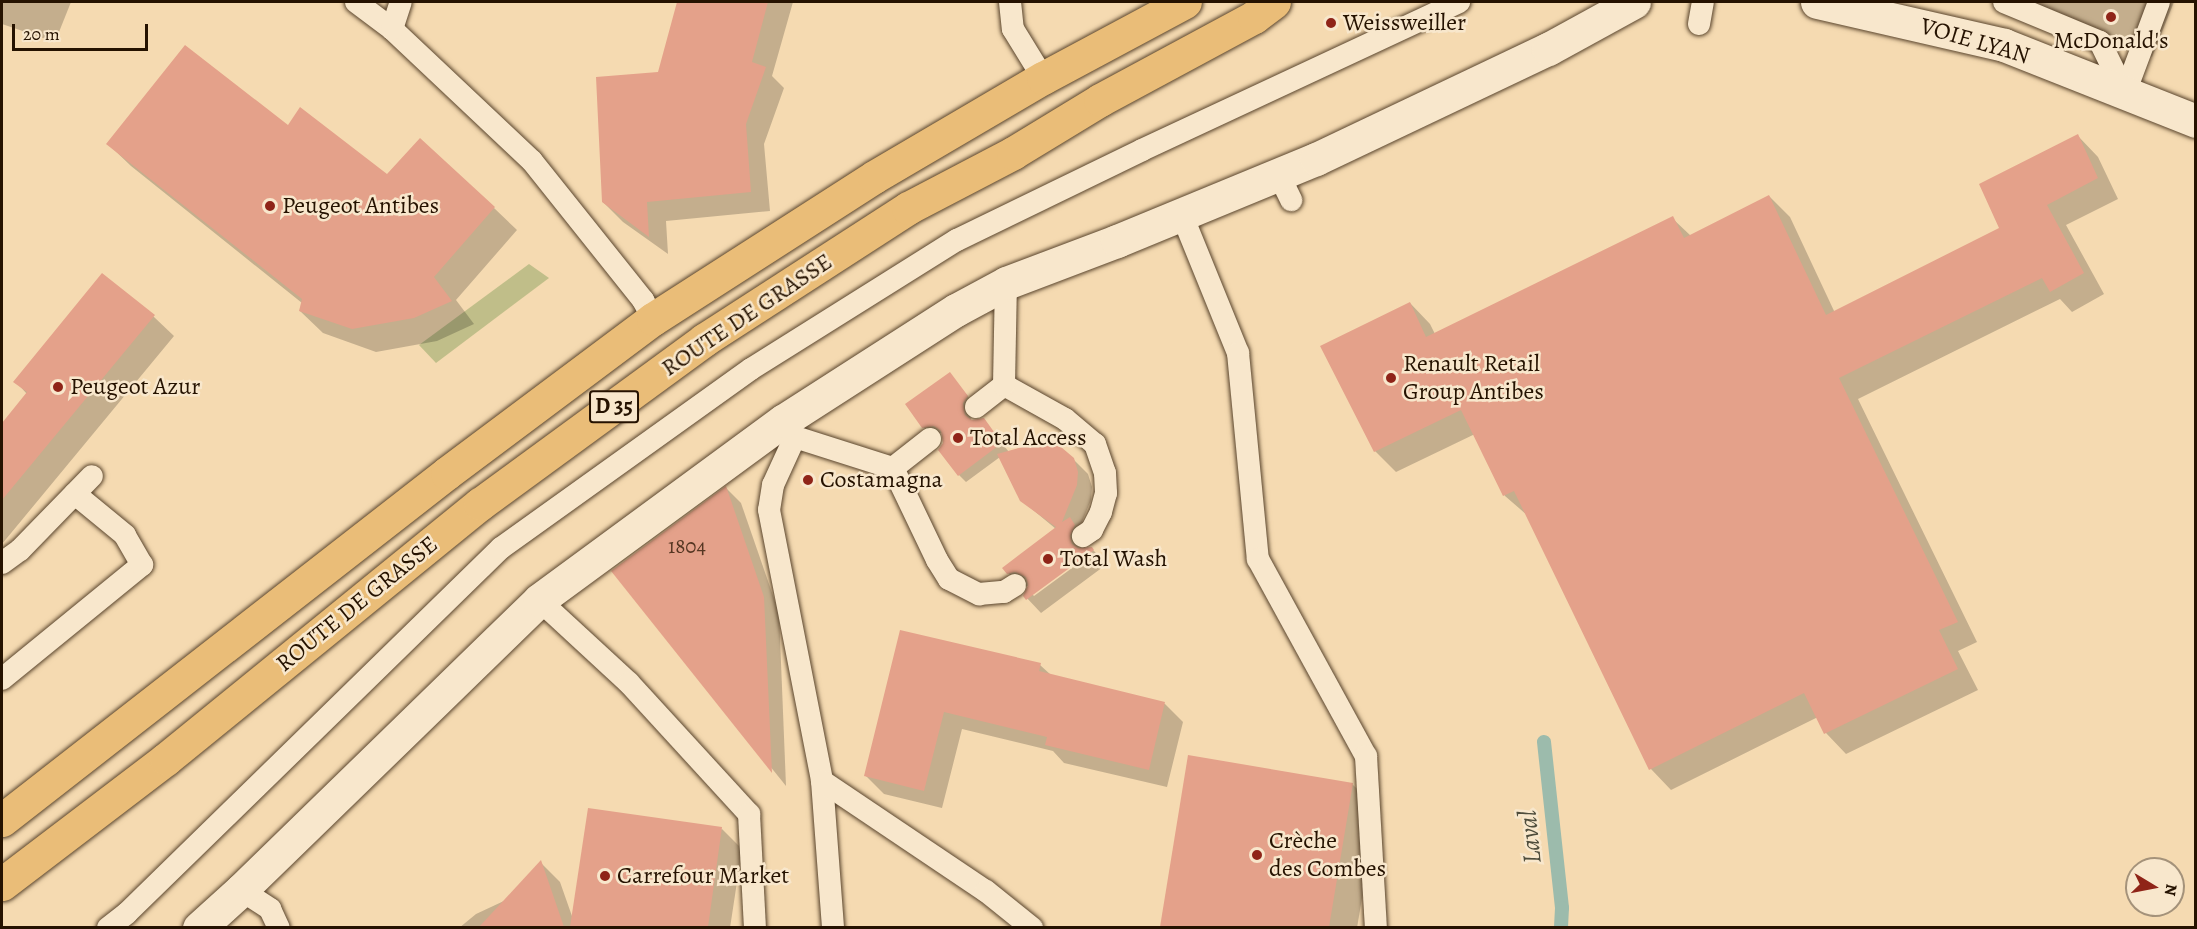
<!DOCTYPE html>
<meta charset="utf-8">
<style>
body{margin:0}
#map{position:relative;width:2197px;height:929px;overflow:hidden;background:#f5dab1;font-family:Alegreya,serif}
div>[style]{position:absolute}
.green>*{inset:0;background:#c0be89}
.shadow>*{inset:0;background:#0003}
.stream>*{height:14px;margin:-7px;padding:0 7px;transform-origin:7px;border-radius:7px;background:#9cbbac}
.building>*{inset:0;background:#e4a18a}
.roads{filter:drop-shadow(0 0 2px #59442c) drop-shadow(0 0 2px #59442c)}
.lane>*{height:22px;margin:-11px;padding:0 11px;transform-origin:11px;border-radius:11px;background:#f8e7cc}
.street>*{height:33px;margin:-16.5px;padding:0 16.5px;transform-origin:16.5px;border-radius:16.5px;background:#f8e7cc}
.primary>*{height:33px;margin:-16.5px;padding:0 16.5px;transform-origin:16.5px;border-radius:16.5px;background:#eabd78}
.dots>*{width:16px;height:16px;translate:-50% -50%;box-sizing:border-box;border:3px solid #f8e7cc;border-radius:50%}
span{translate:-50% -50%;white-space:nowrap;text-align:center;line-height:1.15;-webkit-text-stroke:5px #f8e7cc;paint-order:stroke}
.number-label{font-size:21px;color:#553622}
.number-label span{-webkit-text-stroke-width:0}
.shield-label span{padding:2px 4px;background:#f8e7cc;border:2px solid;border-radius:4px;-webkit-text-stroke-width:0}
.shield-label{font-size:22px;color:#251200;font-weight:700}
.poi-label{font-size:24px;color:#251200}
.left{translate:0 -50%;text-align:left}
.street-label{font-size:24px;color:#251200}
.water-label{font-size:26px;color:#4f4d3c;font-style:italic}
.frame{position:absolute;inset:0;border:3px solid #251200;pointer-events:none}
.north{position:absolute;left:2125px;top:857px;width:60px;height:60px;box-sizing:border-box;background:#f8e7cc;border:2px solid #a4927a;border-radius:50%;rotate:100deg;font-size:16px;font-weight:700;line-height:24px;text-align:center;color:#251200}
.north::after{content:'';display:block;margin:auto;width:21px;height:27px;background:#8f2418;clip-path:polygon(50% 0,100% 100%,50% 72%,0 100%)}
.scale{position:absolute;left:12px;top:24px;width:136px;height:27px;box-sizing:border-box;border:3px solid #251200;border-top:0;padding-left:8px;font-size:18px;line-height:21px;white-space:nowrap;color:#251200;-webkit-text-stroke:4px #f8e7cc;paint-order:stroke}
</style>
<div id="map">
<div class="green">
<div style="clip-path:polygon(529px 264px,549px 278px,436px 363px,419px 345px)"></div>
</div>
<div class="shadow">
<div style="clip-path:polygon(2px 2px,71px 2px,55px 42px,2px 24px)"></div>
<div style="clip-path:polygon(679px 2px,793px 2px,772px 76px,784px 88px,764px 144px,770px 211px,666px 221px,668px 254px,623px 222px,603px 202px,659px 74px)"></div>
<div style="clip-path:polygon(2015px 2px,2174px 2px,2152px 57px)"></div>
<div style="clip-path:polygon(289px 127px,387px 176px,494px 208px,517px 230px,456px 300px,474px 324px,437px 341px,376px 352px,323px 333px,300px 311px,302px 303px,131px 166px,108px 144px)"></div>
<div style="clip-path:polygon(2078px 136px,2098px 157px,2118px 199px,2066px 225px,2104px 294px,2072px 312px,2060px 299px,1858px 399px,1977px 642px,1958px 651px,1978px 690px,1846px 754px,1826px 733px,1818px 717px,1671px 790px,1651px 769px,1527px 515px,1505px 496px,1475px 434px,1396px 472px,1375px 451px,1322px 347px,1410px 303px,1430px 324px,1435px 334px,1672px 218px,1691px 236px,1769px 196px,1790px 217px,1835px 313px,2001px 229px)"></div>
<div style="clip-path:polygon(102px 275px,154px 317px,174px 336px,2px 544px,2px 425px,27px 394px,15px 381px)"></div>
<div style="clip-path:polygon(evenodd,950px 374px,974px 404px,970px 410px,971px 421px,983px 420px,1009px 452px,1040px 444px,1054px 445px,1066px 452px,1088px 474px,1092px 487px,1091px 500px,1079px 529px,1089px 540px,1084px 549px,1091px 548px,1107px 564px,1041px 613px,1025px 596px,1030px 585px,1022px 588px,1008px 573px,1056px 529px,1021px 500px,1000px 457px,966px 482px,959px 475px,944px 444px,943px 433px,931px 434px,923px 427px,950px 374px,1085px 554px,1087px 557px,1034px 596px,1032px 594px,1085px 554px)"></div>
<div style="clip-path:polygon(726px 488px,741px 503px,779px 613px,786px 786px,613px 571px)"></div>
<div style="clip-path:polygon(901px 631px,1040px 665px,1051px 675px,1165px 704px,1183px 722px,1167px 787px,1064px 763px,1053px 751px,962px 729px,942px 808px,884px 794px,866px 776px)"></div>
<div style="clip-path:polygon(1190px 757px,1352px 784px,1377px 808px,1357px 928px,1162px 928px)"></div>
<div style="clip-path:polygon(722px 829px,742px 849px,730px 928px,459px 928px,476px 914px,506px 900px,541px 863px,560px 882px,573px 919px)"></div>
</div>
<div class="stream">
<div style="left:1544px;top:742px;width:167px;rotate:83.8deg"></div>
<div style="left:1562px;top:908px;width:20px;rotate:93deg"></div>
</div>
<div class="building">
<div style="clip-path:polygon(677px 2px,768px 2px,752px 62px,766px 67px,746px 124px,751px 192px,647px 202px,649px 237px,602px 202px,596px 77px,658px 72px)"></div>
<div style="clip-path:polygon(185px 45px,288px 125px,300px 107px,387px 174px,420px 138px,495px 207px,434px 277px,452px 301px,414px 318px,352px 329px,299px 311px,302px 299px,106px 144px)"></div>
<div style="clip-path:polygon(2078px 134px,2098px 178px,2047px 205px,2084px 273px,2050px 292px,2042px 278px,1839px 378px,1958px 622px,1939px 630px,1958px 669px,1824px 734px,1804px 693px,1649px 770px,1514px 491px,1503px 496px,1461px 410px,1374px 452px,1320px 346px,1410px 302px,1426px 337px,1673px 216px,1684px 238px,1769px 195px,1826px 315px,1999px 228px,1979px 184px)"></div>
<div style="clip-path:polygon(102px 273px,155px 315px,2px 500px,2px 423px,27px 392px,13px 382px)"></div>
<div style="clip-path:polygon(950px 372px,968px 396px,963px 403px,965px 415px,972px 420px,984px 418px,1002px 443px,958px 476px,938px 450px,943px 443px,941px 431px,934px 426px,922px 428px,905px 404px)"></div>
<div style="clip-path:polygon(1040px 442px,1061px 447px,1074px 458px,1078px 472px,1077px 485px,1062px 522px,1070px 517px,1075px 525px,1070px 536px,1072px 544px,1078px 548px,1092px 547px,1094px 550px,1026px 600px,1023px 596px,1028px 585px,1026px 577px,1015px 572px,1007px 574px,1002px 568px,1056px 527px,1020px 501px,997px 454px)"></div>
<div style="clip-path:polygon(726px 486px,764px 597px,772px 773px,611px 571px)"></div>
<div style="clip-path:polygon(900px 630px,1041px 663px,1039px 671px,1165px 702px,1149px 770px,1045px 745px,1047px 737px,944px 712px,924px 791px,864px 776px)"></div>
<div style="clip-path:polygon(1188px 755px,1353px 783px,1329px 927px,1160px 927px)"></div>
<div style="clip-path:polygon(588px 808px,722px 827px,708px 927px,570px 927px)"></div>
<div style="clip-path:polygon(541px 860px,564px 927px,479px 927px)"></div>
</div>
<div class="roads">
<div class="lane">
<div style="left:356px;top:2px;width:45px;rotate:36.9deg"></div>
<div style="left:392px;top:29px;width:192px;rotate:43.3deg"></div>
<div style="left:532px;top:161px;width:178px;rotate:51.4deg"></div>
<div style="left:643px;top:300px;width:21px;rotate:62deg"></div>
<div style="left:1010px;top:2px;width:27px;rotate:84deg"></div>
<div style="left:1013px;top:29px;width:57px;rotate:58.5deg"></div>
<div style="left:2004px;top:2px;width:104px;rotate:22.6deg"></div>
<div style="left:2100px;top:42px;width:57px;rotate:63.9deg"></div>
<div style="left:1699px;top:24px;width:22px;rotate:-80deg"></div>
<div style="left:392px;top:29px;width:28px;rotate:-72deg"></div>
<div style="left:2125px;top:93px;width:97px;rotate:-69.5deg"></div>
<div style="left:1279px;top:175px;width:28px;rotate:64deg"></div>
<div style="left:1182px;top:215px;width:149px;rotate:67.9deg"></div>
<div style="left:1238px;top:353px;width:207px;rotate:84.5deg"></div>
<div style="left:1258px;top:559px;width:225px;rotate:61.3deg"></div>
<div style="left:1366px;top:756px;width:172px;rotate:86.7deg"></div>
<div style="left:1004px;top:385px;width:70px;rotate:29.1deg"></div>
<div style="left:1065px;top:419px;width:39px;rotate:40deg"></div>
<div style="left:1095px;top:444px;width:31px;rotate:71deg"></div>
<div style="left:1105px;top:473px;width:20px;rotate:87deg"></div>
<div style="left:1106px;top:493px;width:20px;rotate:105deg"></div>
<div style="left:1101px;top:512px;width:20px;rotate:117deg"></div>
<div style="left:1092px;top:530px;width:11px;rotate:146deg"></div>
<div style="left:976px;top:407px;width:36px;rotate:-38deg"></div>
<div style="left:1004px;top:385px;width:102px;rotate:-88.9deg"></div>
<div style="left:787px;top:426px;width:14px;rotate:54deg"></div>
<div style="left:795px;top:437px;width:103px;rotate:17.6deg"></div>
<div style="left:893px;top:468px;width:47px;rotate:-38.1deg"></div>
<div style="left:795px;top:437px;width:53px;rotate:114.6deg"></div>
<div style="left:773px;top:485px;width:25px;rotate:99deg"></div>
<div style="left:769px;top:510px;width:276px;rotate:78.9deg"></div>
<div style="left:822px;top:781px;width:147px;rotate:85.7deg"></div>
<div style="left:893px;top:468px;width:102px;rotate:64.4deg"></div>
<div style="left:937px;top:560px;width:22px;rotate:58deg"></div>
<div style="left:949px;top:579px;width:34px;rotate:27deg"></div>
<div style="left:979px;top:594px;width:25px;rotate:-5deg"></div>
<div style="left:1004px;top:592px;width:13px;rotate:-32deg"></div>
<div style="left:2px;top:563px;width:22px;rotate:-36deg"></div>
<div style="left:20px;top:550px;width:103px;rotate:-45.8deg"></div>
<div style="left:539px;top:600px;width:122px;rotate:42.7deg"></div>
<div style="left:629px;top:683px;width:178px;rotate:47.5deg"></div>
<div style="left:749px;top:814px;width:114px;rotate:87deg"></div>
<div style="left:2px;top:679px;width:181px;rotate:-39.2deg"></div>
<div style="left:142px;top:565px;width:34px;rotate:-120deg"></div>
<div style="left:125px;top:535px;width:65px;rotate:-140.6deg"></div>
<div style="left:822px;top:781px;width:197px;rotate:33.9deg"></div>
<div style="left:986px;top:891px;width:59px;rotate:38.8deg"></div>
<div style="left:241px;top:890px;width:35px;rotate:33deg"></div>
<div style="left:270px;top:909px;width:21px;rotate:65deg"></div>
<div style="left:108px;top:928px;width:24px;rotate:-38deg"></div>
<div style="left:127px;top:913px;width:523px;rotate:-44.3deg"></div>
<div style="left:501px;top:548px;width:307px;rotate:-35.6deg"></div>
<div style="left:751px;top:369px;width:243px;rotate:-32.1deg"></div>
<div style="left:957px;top:240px;width:206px;rotate:-25.9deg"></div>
<div style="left:1142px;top:150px;width:350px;rotate:-25deg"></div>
</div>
<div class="street">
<div style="left:1817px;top:2px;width:192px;rotate:12.9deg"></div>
<div style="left:2004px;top:45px;width:206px;rotate:21.6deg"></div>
<div style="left:199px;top:928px;width:57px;rotate:-42.1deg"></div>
<div style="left:241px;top:890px;width:416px;rotate:-44.2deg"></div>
<div style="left:539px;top:600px;width:303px;rotate:-36.3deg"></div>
<div style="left:783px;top:421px;width:206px;rotate:-32.7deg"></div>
<div style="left:956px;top:310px;width:57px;rotate:-28.4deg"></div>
<div style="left:1006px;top:283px;width:119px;rotate:-20.7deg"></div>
<div style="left:1117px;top:241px;width:215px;rotate:-22.4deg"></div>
<div style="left:1316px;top:159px;width:257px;rotate:-25.4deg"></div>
<div style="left:1548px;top:49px;width:98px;rotate:-28.7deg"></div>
</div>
<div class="primary">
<div style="left:2px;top:820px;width:564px;rotate:-37.95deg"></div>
<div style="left:447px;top:473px;width:257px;rotate:-36.8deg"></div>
<div style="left:653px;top:319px;width:263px;rotate:-32.7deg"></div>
<div style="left:874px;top:177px;width:196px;rotate:-30.4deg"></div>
<div style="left:1043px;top:78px;width:161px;rotate:-28.2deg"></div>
<div style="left:2px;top:884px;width:206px;rotate:-37.3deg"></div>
<div style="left:166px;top:759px;width:405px;rotate:-39.1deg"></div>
<div style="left:480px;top:504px;width:278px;rotate:-36.2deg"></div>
<div style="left:704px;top:340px;width:243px;rotate:-32.9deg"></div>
<div style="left:908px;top:208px;width:119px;rotate:-27.6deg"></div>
<div style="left:1013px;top:153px;width:102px;rotate:-31.3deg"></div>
<div style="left:1100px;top:100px;width:175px;rotate:-28.3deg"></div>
<div style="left:1254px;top:17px;width:25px;rotate:-37deg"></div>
</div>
</div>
<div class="dots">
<div style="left:2111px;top:17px;background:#8f2418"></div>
<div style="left:1331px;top:23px;background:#8f2418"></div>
<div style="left:270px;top:206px;background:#8f2418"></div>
<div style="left:1391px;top:378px;background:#8f2418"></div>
<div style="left:58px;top:387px;background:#8f2418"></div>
<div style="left:958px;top:438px;background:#8f2418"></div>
<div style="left:808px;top:480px;background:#8f2418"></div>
<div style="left:1048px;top:559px;background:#8f2418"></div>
<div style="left:1257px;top:855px;background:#8f2418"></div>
<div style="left:605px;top:876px;background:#8f2418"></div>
</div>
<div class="number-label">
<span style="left:687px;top:546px">1804</span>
</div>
<div class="shield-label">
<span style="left:614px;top:407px">D 35</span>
</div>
<div class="poi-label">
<span class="left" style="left:1343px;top:23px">Weissweiller</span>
<span style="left:2111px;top:41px">McDonald's</span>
<span class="left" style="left:282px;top:206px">Peugeot Antibes</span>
<span class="left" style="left:1403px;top:378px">Renault Retail<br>Group Antibes</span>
<span class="left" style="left:70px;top:387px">Peugeot Azur</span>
<span class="left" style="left:970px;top:438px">Total Access</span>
<span class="left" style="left:820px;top:480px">Costamagna</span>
<span class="left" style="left:1060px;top:559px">Total Wash</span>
<span class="left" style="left:1269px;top:855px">Crèche<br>des Combes</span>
<span class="left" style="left:617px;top:876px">Carrefour Market</span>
</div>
<div class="street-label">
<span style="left:1975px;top:41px;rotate:16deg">VOIE LYAN</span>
<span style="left:747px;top:315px;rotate:-34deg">ROUTE DE GRASSE</span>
<span style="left:357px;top:604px;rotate:-39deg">ROUTE DE GRASSE</span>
</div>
<div class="water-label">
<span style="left:1530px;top:837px;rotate:-96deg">Laval</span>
</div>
<div class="frame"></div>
<div class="north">N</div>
<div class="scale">20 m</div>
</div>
